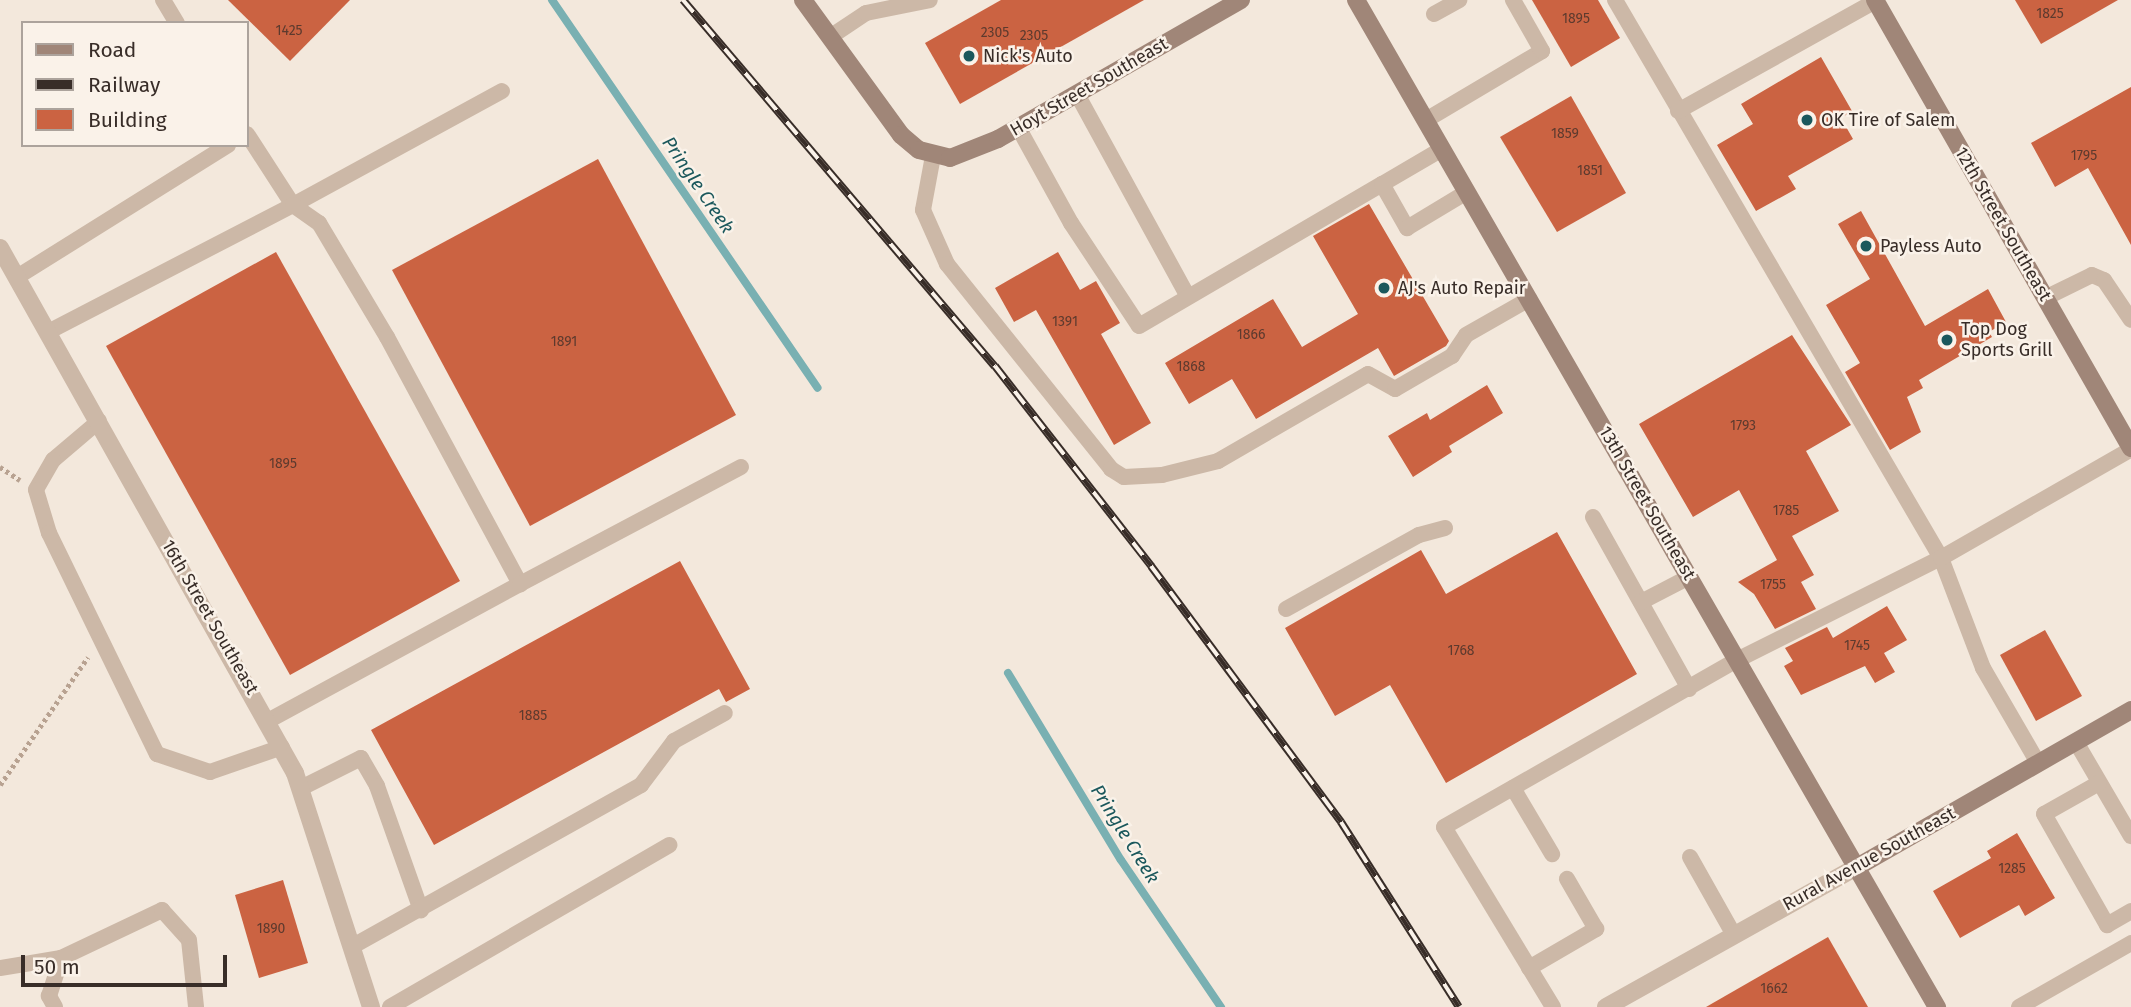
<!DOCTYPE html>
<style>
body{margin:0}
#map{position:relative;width:2131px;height:1007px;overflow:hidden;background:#f3e8dc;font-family:"Fira Sans",sans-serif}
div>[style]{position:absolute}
.stream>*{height:8px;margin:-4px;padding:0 4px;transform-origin:4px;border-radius:4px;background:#79b0b2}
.building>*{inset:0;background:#cb6342}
.path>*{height:4.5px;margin-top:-2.25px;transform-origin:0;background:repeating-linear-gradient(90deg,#b8a291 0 3.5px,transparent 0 7px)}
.lane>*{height:16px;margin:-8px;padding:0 8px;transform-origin:8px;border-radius:8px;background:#ccb8a7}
.street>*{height:18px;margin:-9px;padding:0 9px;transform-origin:9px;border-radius:9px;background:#ccb8a7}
.secondary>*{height:18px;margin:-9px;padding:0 9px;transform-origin:9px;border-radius:9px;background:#a08678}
.rail>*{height:8px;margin-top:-4px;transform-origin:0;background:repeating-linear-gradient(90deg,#faf2e9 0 16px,#382d28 0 32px);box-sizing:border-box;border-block:2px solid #382d28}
.dots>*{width:19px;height:19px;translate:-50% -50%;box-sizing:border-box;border:4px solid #faf2e9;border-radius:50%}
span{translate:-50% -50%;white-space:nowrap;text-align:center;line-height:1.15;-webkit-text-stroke:5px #faf2e9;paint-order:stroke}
.number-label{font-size:14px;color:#5d3a2e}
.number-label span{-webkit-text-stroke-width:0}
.poi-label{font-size:18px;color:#382d28}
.left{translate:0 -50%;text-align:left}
.street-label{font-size:18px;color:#382d28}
.water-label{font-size:19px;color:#1b585c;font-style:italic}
.legend{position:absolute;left:21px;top:21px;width:228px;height:126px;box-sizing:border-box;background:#faf2e9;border:2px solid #aca39c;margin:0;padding:9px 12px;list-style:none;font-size:21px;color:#382d28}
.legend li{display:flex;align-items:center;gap:14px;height:35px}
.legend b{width:35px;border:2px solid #aca39c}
.scale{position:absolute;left:21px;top:955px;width:206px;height:32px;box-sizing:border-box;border:4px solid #382d28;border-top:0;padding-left:9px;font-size:21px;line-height:24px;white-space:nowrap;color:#382d28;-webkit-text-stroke:5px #faf2e9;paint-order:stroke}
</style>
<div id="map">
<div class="stream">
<div style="left:552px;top:0;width:470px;rotate:55.6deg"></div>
<div style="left:1008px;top:673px;width:218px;rotate:58.9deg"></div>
<div style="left:1121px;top:860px;width:178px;rotate:55.8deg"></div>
</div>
<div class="building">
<div style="clip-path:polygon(228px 0,350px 0,290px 61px)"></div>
<div style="clip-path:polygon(1001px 0,1144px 0,960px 104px,925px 43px)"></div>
<div style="clip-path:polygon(1532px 0,1598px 0,1620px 38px,1571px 67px)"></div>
<div style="clip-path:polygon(2015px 0,2118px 0,2041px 44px)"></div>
<div style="clip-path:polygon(1821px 57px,1852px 111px,1841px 118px,1853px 139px,1788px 176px,1796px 189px,1756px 211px,1717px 145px,1753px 124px,1741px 104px)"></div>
<div style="clip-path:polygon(2131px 87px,2131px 245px,2088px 168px,2055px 187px,2031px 143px)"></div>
<div style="clip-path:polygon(1571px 96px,1626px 193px,1557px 232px,1500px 137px)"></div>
<div style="clip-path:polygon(598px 159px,736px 415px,530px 526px,392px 270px)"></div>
<div style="clip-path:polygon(1369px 204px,1449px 341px,1446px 346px,1394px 376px,1378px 348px,1256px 419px,1232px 379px,1189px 404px,1165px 363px,1273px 299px,1302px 347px,1358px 314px,1313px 236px)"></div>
<div style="clip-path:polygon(1861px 211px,1925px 326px,1988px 289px,2006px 322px,1989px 332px,1992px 337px,1919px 380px,1923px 388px,1907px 397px,1921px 432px,1890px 450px,1845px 372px,1860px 363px,1826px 305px,1870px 279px,1838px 224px)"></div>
<div style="clip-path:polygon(276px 252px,460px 581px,290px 675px,106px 346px)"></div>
<div style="clip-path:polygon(1058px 252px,1080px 290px,1096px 281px,1120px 323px,1101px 334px,1151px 423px,1114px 445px,1036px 310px,1014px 322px,995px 288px)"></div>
<div style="clip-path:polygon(1792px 335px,1851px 425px,1806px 451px,1839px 511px,1792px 536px,1814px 575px,1801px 582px,1816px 609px,1775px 629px,1754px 594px,1738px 582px,1777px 560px,1739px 490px,1693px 517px,1639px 424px)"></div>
<div style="clip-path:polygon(1487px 385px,1503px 413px,1449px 446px,1452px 452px,1413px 477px,1388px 436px,1427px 413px,1430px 420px)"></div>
<div style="clip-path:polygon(1557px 532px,1637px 674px,1446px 783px,1390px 685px,1335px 716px,1285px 628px,1421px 550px,1446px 594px)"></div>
<div style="clip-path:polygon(680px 561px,750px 689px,726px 702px,719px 689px,434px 845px,371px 730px)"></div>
<div style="clip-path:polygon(1887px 606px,1907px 640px,1884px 653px,1895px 672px,1875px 683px,1865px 666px,1801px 695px,1784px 666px,1793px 661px,1785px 648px,1827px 627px,1833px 638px)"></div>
<div style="clip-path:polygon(2045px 630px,2082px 696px,2036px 721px,2000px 655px)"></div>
<div style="clip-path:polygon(2017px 833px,2055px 898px,2025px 916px,2019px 905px,1960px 938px,1933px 891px,1991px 858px,1987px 851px)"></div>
<div style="clip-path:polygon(283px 880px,308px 963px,259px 978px,235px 895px)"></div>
<div style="clip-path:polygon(1828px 937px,1868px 1007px,1706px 1007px)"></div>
</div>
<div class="path">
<div style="left:0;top:467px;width:24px;rotate:33deg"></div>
<div style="left:0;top:785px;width:155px;rotate:-55.5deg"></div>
</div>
<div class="lane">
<div style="left:163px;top:0;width:27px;rotate:59deg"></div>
<div style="left:1615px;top:0;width:646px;rotate:59.71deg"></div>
<div style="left:1941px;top:558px;width:118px;rotate:69.1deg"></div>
<div style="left:1983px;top:668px;width:110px;rotate:59.9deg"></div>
<div style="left:1434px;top:14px;width:29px;rotate:-29deg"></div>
<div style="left:830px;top:37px;width:43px;rotate:-33.7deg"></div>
<div style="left:866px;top:13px;width:65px;rotate:-11.5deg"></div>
<div style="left:1077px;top:94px;width:231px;rotate:61.3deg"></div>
<div style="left:1678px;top:111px;width:227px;rotate:-29.1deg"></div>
<div style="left:1426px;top:120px;width:135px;rotate:-30.7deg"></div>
<div style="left:1542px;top:51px;width:59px;rotate:-119.6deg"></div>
<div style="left:1018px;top:127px;width:110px;rotate:61.1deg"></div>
<div style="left:1071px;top:223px;width:123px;rotate:56.6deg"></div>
<div style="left:1139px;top:326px;width:281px;rotate:-30.3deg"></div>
<div style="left:247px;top:134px;width:85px;rotate:57.1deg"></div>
<div style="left:293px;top:205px;width:238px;rotate:-28.6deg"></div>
<div style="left:1442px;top:149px;width:69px;rotate:149.7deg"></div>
<div style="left:1382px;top:184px;width:51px;rotate:60.4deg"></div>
<div style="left:1407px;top:228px;width:70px;rotate:-31deg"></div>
<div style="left:933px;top:156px;width:55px;rotate:100.5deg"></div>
<div style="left:923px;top:210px;width:59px;rotate:66deg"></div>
<div style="left:947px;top:264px;width:263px;rotate:51.3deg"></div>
<div style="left:1111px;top:469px;width:15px;rotate:32deg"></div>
<div style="left:1124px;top:477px;width:38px;rotate:-3deg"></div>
<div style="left:1162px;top:475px;width:58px;rotate:-14deg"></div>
<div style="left:1218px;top:461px;width:173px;rotate:-30.1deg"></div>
<div style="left:1368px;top:374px;width:31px;rotate:29deg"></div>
<div style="left:1395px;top:389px;width:66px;rotate:-30.1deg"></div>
<div style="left:1452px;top:356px;width:25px;rotate:-56deg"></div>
<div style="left:1466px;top:335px;width:73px;rotate:-29.7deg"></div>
<div style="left:17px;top:277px;width:249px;rotate:-32deg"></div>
<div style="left:2045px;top:298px;width:52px;rotate:-26.1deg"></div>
<div style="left:2092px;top:275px;width:13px;rotate:23deg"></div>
<div style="left:2104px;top:280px;width:48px;rotate:56deg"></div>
<div style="left:48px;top:332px;width:276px;rotate:-27.4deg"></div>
<div style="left:293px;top:205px;width:32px;rotate:35deg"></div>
<div style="left:319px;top:223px;width:133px;rotate:59.2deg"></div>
<div style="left:387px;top:337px;width:281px;rotate:61.7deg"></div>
<div style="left:520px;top:584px;width:285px;rotate:151.5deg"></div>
<div style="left:99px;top:421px;width:60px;rotate:139.7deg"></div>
<div style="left:53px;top:460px;width:34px;rotate:120deg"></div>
<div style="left:36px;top:490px;width:45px;rotate:73.2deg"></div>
<div style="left:49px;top:533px;width:246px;rotate:64deg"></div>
<div style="left:157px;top:754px;width:56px;rotate:18.8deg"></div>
<div style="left:210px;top:772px;width:76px;rotate:-19.1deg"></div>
<div style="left:1593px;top:517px;width:197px;rotate:60.8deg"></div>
<div style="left:520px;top:584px;width:250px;rotate:-27.9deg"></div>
<div style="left:1641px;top:602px;width:54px;rotate:-27.5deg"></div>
<div style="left:1286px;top:609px;width:152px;rotate:-29.1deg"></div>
<div style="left:1419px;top:535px;width:27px;rotate:-15deg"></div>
<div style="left:2076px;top:742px;width:109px;rotate:59.7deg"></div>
<div style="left:2099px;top:783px;width:63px;rotate:150.6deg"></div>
<div style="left:2044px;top:814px;width:128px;rotate:60.4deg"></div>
<div style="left:2107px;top:925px;width:28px;rotate:-30deg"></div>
<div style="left:301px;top:788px;width:67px;rotate:-26.6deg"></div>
<div style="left:361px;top:758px;width:32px;rotate:60deg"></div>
<div style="left:377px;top:786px;width:132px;rotate:70.5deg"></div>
<div style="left:1513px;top:788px;width:77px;rotate:59.4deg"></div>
<div style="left:1690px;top:857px;width:90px;rotate:60.6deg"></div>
<div style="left:353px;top:946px;width:330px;rotate:-29.2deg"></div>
<div style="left:641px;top:785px;width:55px;rotate:-53.1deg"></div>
<div style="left:674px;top:741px;width:58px;rotate:-28.8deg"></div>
<div style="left:0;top:968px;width:62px;rotate:-9.3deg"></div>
<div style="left:1529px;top:968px;width:78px;rotate:-30.2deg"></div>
<div style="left:1596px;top:929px;width:58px;rotate:-120.1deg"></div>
<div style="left:55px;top:1007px;width:13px;rotate:-119deg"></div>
<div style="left:49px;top:996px;width:40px;rotate:-72deg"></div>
<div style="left:61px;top:958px;width:112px;rotate:-25.4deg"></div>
<div style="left:162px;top:910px;width:40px;rotate:48deg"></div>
<div style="left:189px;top:940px;width:67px;rotate:84deg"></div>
<div style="left:390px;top:1007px;width:323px;rotate:-30.1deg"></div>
<div style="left:1553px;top:1007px;width:210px;rotate:-121.2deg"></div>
<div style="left:1444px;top:827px;width:337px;rotate:-29.7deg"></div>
<div style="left:1737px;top:660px;width:228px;rotate:-26.6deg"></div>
<div style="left:1941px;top:558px;width:219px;rotate:-29.8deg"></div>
<div style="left:2019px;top:1007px;width:129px;rotate:-29.7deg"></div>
</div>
<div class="street">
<div style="left:0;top:248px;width:602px;rotate:60.67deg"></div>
<div style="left:295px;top:773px;width:246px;rotate:72deg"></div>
<div style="left:1606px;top:1007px;width:287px;rotate:-29.2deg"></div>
</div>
<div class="secondary">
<div style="left:803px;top:0;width:167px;rotate:54deg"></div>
<div style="left:901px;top:135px;width:23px;rotate:40deg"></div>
<div style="left:919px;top:150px;width:32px;rotate:14deg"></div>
<div style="left:950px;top:158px;width:52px;rotate:-21.6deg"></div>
<div style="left:998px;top:139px;width:280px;rotate:-29.8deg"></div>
<div style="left:1356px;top:0;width:1163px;rotate:60.02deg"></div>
<div style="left:1875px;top:0;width:516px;rotate:60.26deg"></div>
<div style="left:1857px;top:867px;width:316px;rotate:-29.8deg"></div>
</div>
<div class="rail">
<div style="left:683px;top:0;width:481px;rotate:49.6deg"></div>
<div style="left:995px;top:366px;width:254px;rotate:52deg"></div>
<div style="left:1151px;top:566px;width:319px;rotate:53.4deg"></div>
<div style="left:1341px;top:822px;width:219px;rotate:57.5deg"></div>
</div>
<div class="dots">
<div style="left:969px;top:56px;background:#1b585c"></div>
<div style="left:1807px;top:120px;background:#1b585c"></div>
<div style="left:1866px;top:246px;background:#1b585c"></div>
<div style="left:1384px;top:288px;background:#1b585c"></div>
<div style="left:1947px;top:340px;background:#1b585c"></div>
</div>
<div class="number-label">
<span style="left:2050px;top:14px">1825</span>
<span style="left:1576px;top:19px">1895</span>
<span style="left:289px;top:31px">1425</span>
<span style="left:995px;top:33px">2305</span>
<span style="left:1034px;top:36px">2305</span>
<span style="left:1565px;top:134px">1859</span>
<span style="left:2084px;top:156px">1795</span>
<span style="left:1590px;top:171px">1851</span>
<span style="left:1065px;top:322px">1391</span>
<span style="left:1251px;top:335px">1866</span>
<span style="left:564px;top:342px">1891</span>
<span style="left:1191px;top:367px">1868</span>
<span style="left:1743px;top:426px">1793</span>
<span style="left:283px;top:464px">1895</span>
<span style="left:1786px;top:511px">1785</span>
<span style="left:1773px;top:585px">1755</span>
<span style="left:1857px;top:646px">1745</span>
<span style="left:1461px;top:651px">1768</span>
<span style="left:533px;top:716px">1885</span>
<span style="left:2012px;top:869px">1285</span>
<span style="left:271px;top:929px">1890</span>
<span style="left:1774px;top:989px">1662</span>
</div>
<div class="poi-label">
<span class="left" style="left:983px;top:56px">Nick's Auto</span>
<span class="left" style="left:1821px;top:120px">OK Tire of Salem</span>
<span class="left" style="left:1880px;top:246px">Payless Auto</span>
<span class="left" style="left:1398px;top:288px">AJ's Auto Repair</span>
<span class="left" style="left:1961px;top:340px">Top Dog<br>Sports Grill</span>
</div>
<div class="street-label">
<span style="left:1089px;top:87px;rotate:-30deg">Hoyt Street Southeast</span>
<span style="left:2003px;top:224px;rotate:60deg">12th Street Southeast</span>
<span style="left:1647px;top:503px;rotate:60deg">13th Street Southeast</span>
<span style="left:210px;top:617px;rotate:60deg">16th Street Southeast</span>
<span style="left:1869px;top:859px;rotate:-29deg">Rural Avenue Southeast</span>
</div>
<div class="water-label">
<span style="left:698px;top:185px;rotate:56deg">Pringle Creek</span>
<span style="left:1125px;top:834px;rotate:58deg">Pringle Creek</span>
</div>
<ul class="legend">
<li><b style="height:9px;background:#a08678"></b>Road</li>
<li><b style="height:9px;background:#382d28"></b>Railway</li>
<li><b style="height:19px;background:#cb6342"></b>Building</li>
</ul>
<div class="scale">50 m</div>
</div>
